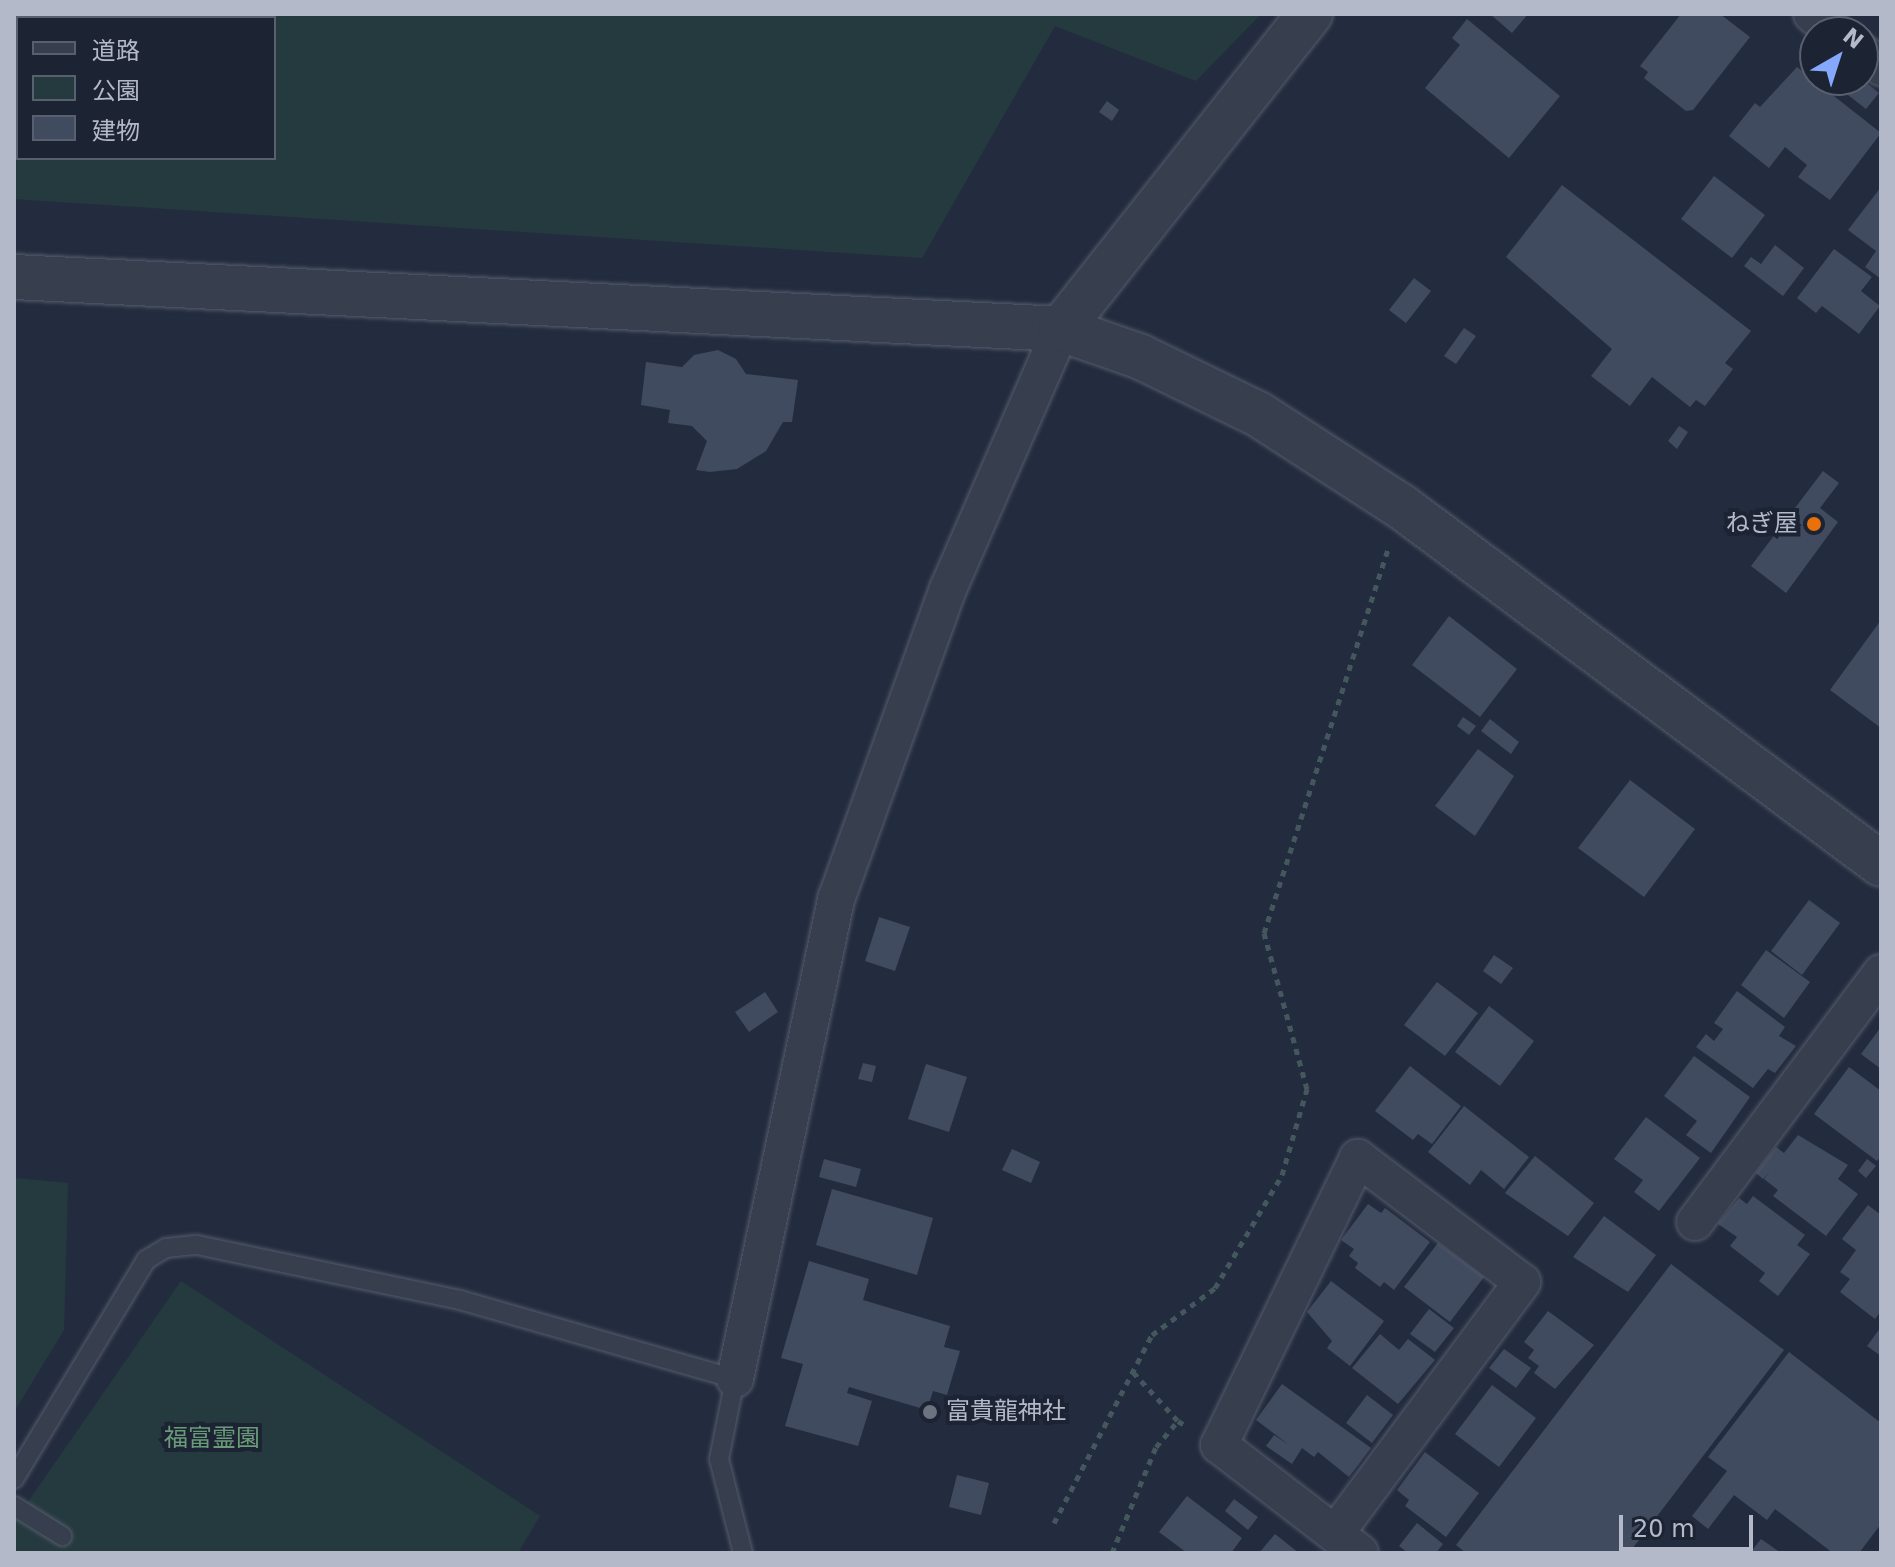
<!DOCTYPE html>
<meta charset="utf-8">
<style>
body{margin:0}
#map{position:relative;width:1895px;height:1567px;overflow:hidden;background:#232c3e;font-family:"DejaVu Sans","Noto Sans JP",sans-serif}
div>[style]{position:absolute}
.green>*{inset:0;background:#253a3f}
.building>*{inset:0;background:#414b60}
.path>*{height:5px;margin-top:-2.5px;transform-origin:0;background:repeating-linear-gradient(90deg,#43575c 0 6px,transparent 0 12px)}
.roads{filter:drop-shadow(0 0 2px #555c6c) drop-shadow(0 0 2px #555c6c)}
.service>*{height:18px;margin:-9px;padding:0 9px;transform-origin:9px;border-radius:9px;background:#373e4e}
.minor>*{height:36px;margin:-18px;padding:0 18px;transform-origin:18px;border-radius:18px;background:#373e4e}
.tertiary>*{height:44px;margin:-22px;padding:0 22px;transform-origin:22px;border-radius:22px;background:#373e4e}
.dots>*{width:22px;height:22px;translate:-50% -50%;box-sizing:border-box;border:4px solid #1c2333;border-radius:50%}
span{translate:-50% -50%;white-space:nowrap;text-align:center;line-height:1.15;-webkit-text-stroke:8px #1c2333;paint-order:stroke}
.poi-label{font-size:24px;color:#b3b9c9}
.right{translate:-100% -50%;text-align:right}
.left{translate:0 -50%;text-align:left}
.park-label{font-size:24px;color:#699b79}
.frame{position:absolute;inset:0;border:16px solid #b3b9c9;pointer-events:none}
.legend{position:absolute;left:16px;top:16px;width:260px;height:144px;box-sizing:border-box;background:#1c2333;border:2px solid #585f6f;margin:0;padding:10px 14px;list-style:none;font-size:24px;color:#b3b9c9}
.legend li{display:flex;align-items:center;gap:16px;height:40px}
.legend b{width:40px;border:2px solid #585f6f}
.north{position:absolute;left:1799px;top:16px;width:80px;height:80px;box-sizing:border-box;background:#1c2333;border:2px solid #585f6f;border-radius:50%;rotate:39deg;font-size:22px;font-weight:700;line-height:32px;text-align:center;color:#b3b9c9}
.north::after{content:'';display:block;margin:auto;width:28px;height:36px;background:#85a8fc;clip-path:polygon(50% 0,100% 100%,50% 72%,0 100%)}
.scale{position:absolute;left:1619px;top:1515px;width:134px;height:36px;box-sizing:border-box;border:4px solid #b3b9c9;border-top:0;padding-left:10px;font-size:24px;line-height:28px;white-space:nowrap;color:#b3b9c9;-webkit-text-stroke:6px #1c2333;paint-order:stroke}
</style>
<div id="map">
<div class="green">
<div style="clip-path:polygon(evenodd,14px 14px,1261px 14px,1196px 81px,1055px 26px,922px 258px,14px 199px,14px 14px,18px 18px,274px 18px,274px 158px,18px 158px,18px 18px)"></div>
<div style="clip-path:polygon(14px 1178px,68px 1183px,64px 1330px,14px 1412px)"></div>
<div style="clip-path:polygon(181px 1281px,540px 1516px,518px 1553px,14px 1553px,14px 1522px)"></div>
</div>
<div class="building">
<div style="clip-path:polygon(1490px 14px,1528px 14px,1512px 33px)"></div>
<div style="clip-path:polygon(1681px 14px,1720px 14px,1750px 37px,1693px 110px,1686px 111px,1644px 78px,1648px 72px,1640px 66px)"></div>
<div style="clip-path:polygon(1467px 19px,1560px 96px,1509px 158px,1425px 88px,1460px 45px,1452px 38px)"></div>
<div style="clip-path:polygon(1797px 67px,1881px 133px,1830px 200px,1798px 177px,1807px 165px,1785px 147px,1769px 168px,1729px 136px,1755px 103px,1760px 107px)"></div>
<div style="clip-path:polygon(1845px 80px,1863px 80px,1879px 93px,1866px 109px,1839px 88px)"></div>
<div style="clip-path:polygon(1107px 101px,1119px 110px,1112px 121px,1099px 112px)"></div>
<div style="clip-path:polygon(1714px 176px,1765px 215px,1732px 258px,1681px 219px)"></div>
<div style="clip-path:polygon(1562px 185px,1751px 331px,1725px 363px,1733px 369px,1705px 406px,1696px 400px,1690px 407px,1652px 377px,1630px 406px,1591px 376px,1612px 349px,1506px 257px)"></div>
<div style="clip-path:polygon(1881px 187px,1881px 279px,1865px 267px,1876px 251px,1848px 230px)"></div>
<div style="clip-path:polygon(1775px 245px,1804px 268px,1783px 296px,1744px 266px,1751px 257px,1761px 264px)"></div>
<div style="clip-path:polygon(1834px 249px,1872px 277px,1861px 291px,1880px 306px,1859px 334px,1822px 306px,1816px 313px,1797px 298px)"></div>
<div style="clip-path:polygon(1414px 278px,1431px 291px,1406px 323px,1389px 310px)"></div>
<div style="clip-path:polygon(1464px 328px,1476px 336px,1456px 364px,1444px 356px)"></div>
<div style="clip-path:polygon(718px 350px,736px 359px,746px 374px,798px 380px,792px 422px,783px 422px,766px 451px,737px 469px,710px 472px,696px 470px,707px 441px,692px 426px,668px 423px,670px 410px,641px 405px,646px 362px,682px 367px,694px 355px)"></div>
<div style="clip-path:polygon(1679px 426px,1688px 432px,1677px 449px,1668px 441px)"></div>
<div style="clip-path:polygon(1823px 471px,1839px 483px,1820px 508px,1838px 522px,1786px 593px,1751px 566px)"></div>
<div style="clip-path:polygon(1449px 616px,1517px 669px,1480px 717px,1412px 665px)"></div>
<div style="clip-path:polygon(1881px 620px,1881px 728px,1830px 690px)"></div>
<div style="clip-path:polygon(1463px 717px,1476px 726px,1469px 735px,1457px 726px)"></div>
<div style="clip-path:polygon(1490px 719px,1519px 742px,1511px 754px,1481px 731px)"></div>
<div style="clip-path:polygon(1478px 749px,1514px 776px,1475px 836px,1435px 806px)"></div>
<div style="clip-path:polygon(1630px 780px,1695px 829px,1644px 897px,1578px 848px)"></div>
<div style="clip-path:polygon(1809px 900px,1840px 923px,1802px 975px,1771px 951px)"></div>
<div style="clip-path:polygon(879px 917px,910px 927px,895px 971px,865px 961px)"></div>
<div style="clip-path:polygon(1766px 950px,1810px 982px,1784px 1018px,1741px 985px)"></div>
<div style="clip-path:polygon(1494px 955px,1513px 968px,1501px 984px,1483px 971px)"></div>
<div style="clip-path:polygon(1437px 982px,1478px 1013px,1445px 1056px,1404px 1025px)"></div>
<div style="clip-path:polygon(1737px 991px,1785px 1027px,1779px 1036px,1796px 1046px,1775px 1073px,1768px 1069px,1753px 1088px,1696px 1047px,1706px 1034px,1714px 1041px,1723px 1029px,1714px 1023px)"></div>
<div style="clip-path:polygon(765px 992px,778px 1012px,749px 1032px,735px 1012px)"></div>
<div style="clip-path:polygon(1489px 1006px,1534px 1041px,1500px 1086px,1455px 1052px)"></div>
<div style="clip-path:polygon(1881px 1027px,1881px 1069px,1861px 1054px)"></div>
<div style="clip-path:polygon(1694px 1056px,1750px 1097px,1711px 1153px,1686px 1135px,1697px 1121px,1664px 1096px)"></div>
<div style="clip-path:polygon(863px 1063px,876px 1066px,872px 1082px,858px 1079px)"></div>
<div style="clip-path:polygon(926px 1064px,967px 1077px,949px 1132px,908px 1119px)"></div>
<div style="clip-path:polygon(1410px 1066px,1461px 1106px,1432px 1144px,1418px 1134px,1413px 1140px,1375px 1111px)"></div>
<div style="clip-path:polygon(1849px 1067px,1881px 1091px,1881px 1156px,1877px 1161px,1814px 1114px)"></div>
<div style="clip-path:polygon(1464px 1106px,1529px 1157px,1504px 1189px,1481px 1170px,1470px 1185px,1428px 1152px)"></div>
<div style="clip-path:polygon(1646px 1117px,1700px 1158px,1659px 1211px,1634px 1192px,1643px 1180px,1614px 1159px)"></div>
<div style="clip-path:polygon(1798px 1135px,1848px 1165px,1838px 1179px,1858px 1194px,1826px 1236px,1773px 1196px,1778px 1190px,1764px 1179px,1770px 1172px,1763px 1179px,1756px 1173px,1776px 1147px,1784px 1153px)"></div>
<div style="clip-path:polygon(1012px 1149px,1040px 1162px,1031px 1183px,1002px 1170px)"></div>
<div style="clip-path:polygon(1535px 1156px,1594px 1203px,1568px 1236px,1505px 1193px)"></div>
<div style="clip-path:polygon(824px 1159px,861px 1169px,856px 1187px,819px 1177px)"></div>
<div style="clip-path:polygon(1867px 1159px,1876px 1166px,1866px 1178px,1858px 1171px)"></div>
<div style="clip-path:polygon(832px 1189px,933px 1218px,917px 1275px,816px 1245px)"></div>
<div style="clip-path:polygon(1753px 1196px,1805px 1235px,1797px 1245px,1810px 1254px,1778px 1296px,1759px 1281px,1765px 1273px,1730px 1246px,1737px 1237px,1718px 1224px,1739px 1198px,1747px 1204px)"></div>
<div style="clip-path:polygon(1368px 1204px,1381px 1213px,1385px 1208px,1430px 1242px,1394px 1290px,1384px 1282px,1380px 1287px,1355px 1268px,1358px 1263px,1349px 1256px,1354px 1249px,1341px 1240px)"></div>
<div style="clip-path:polygon(1868px 1205px,1881px 1215px,1881px 1311px,1875px 1319px,1840px 1292px,1850px 1279px,1840px 1272px,1856px 1250px,1842px 1239px)"></div>
<div style="clip-path:polygon(1604px 1216px,1656px 1255px,1628px 1292px,1573px 1257px)"></div>
<div style="clip-path:polygon(1438px 1243px,1484px 1277px,1450px 1322px,1404px 1287px)"></div>
<div style="clip-path:polygon(809px 1261px,869px 1279px,863px 1300px,950px 1326px,944px 1347px,960px 1351px,947px 1395px,933px 1391px,927px 1410px,849px 1387px,847px 1393px,872px 1401px,858px 1446px,785px 1426px,803px 1364px,781px 1358px)"></div>
<div style="clip-path:polygon(1671px 1264px,1784px 1350px,1629px 1553px,1466px 1553px,1456px 1545px)"></div>
<div style="clip-path:polygon(1331px 1281px,1384px 1321px,1350px 1366px,1327px 1348px,1332px 1341px,1307px 1312px)"></div>
<div style="clip-path:polygon(1429px 1309px,1454px 1328px,1435px 1352px,1410px 1334px)"></div>
<div style="clip-path:polygon(1548px 1311px,1594px 1345px,1555px 1389px,1534px 1373px,1539px 1366px,1528px 1358px,1534px 1350px,1524px 1342px)"></div>
<div style="clip-path:polygon(1881px 1327px,1881px 1356px,1867px 1346px)"></div>
<div style="clip-path:polygon(1380px 1334px,1399px 1350px,1408px 1339px,1435px 1360px,1398px 1404px,1352px 1368px)"></div>
<div style="clip-path:polygon(1504px 1349px,1531px 1368px,1516px 1388px,1489px 1368px)"></div>
<div style="clip-path:polygon(1789px 1352px,1881px 1423px,1881px 1524px,1859px 1553px,1833px 1553px,1775px 1509px,1767px 1520px,1734px 1495px,1708px 1529px,1692px 1516px,1727px 1471px,1708px 1457px)"></div>
<div style="clip-path:polygon(1282px 1384px,1371px 1448px,1349px 1477px,1318px 1452px,1314px 1457px,1302px 1448px,1292px 1464px,1266px 1446px,1274px 1435px,1289px 1445px,1256px 1420px)"></div>
<div style="clip-path:polygon(1492px 1385px,1536px 1418px,1499px 1467px,1455px 1434px)"></div>
<div style="clip-path:polygon(1367px 1395px,1393px 1415px,1372px 1443px,1346px 1423px)"></div>
<div style="clip-path:polygon(1425px 1452px,1479px 1493px,1446px 1537px,1405px 1506px,1409px 1500px,1397px 1490px)"></div>
<div style="clip-path:polygon(957px 1475px,989px 1483px,981px 1515px,949px 1507px)"></div>
<div style="clip-path:polygon(1187px 1496px,1242px 1538px,1231px 1553px,1187px 1553px,1159px 1532px)"></div>
<div style="clip-path:polygon(1234px 1499px,1258px 1517px,1248px 1530px,1225px 1511px)"></div>
<div style="clip-path:polygon(1417px 1523px,1443px 1544px,1436px 1553px,1408px 1553px,1399px 1546px)"></div>
<div style="clip-path:polygon(1275px 1534px,1299px 1553px,1259px 1553px)"></div>
<div style="clip-path:polygon(1761px 1539px,1781px 1553px,1750px 1553px)"></div>
</div>
<div class="path">
<div style="left:1133px;top:1372px;width:67px;rotate:47.4deg"></div>
<div style="left:1054px;top:1523px;width:212px;rotate:-62.5deg"></div>
<div style="left:1152px;top:1335px;width:79px;rotate:-36.7deg"></div>
<div style="left:1215px;top:1288px;width:131px;rotate:-59.3deg"></div>
<div style="left:1282px;top:1175px;width:90px;rotate:-73.8deg"></div>
<div style="left:1307px;top:1089px;width:162px;rotate:-105.4deg"></div>
<div style="left:1264px;top:933px;width:403px;rotate:-72.1deg"></div>
<div style="left:1112px;top:1553px;width:115px;rotate:-67.5deg"></div>
<div style="left:1156px;top:1447px;width:34px;rotate:-50deg"></div>
<div style="left:1178px;top:1421px;width:6px;rotate:31deg"></div>
</div>
<div class="roads">
<div class="service">
<div style="left:14px;top:1479px;width:256px;rotate:-58.9deg"></div>
<div style="left:146px;top:1260px;width:23px;rotate:-31deg"></div>
<div style="left:166px;top:1248px;width:31px;rotate:-6deg"></div>
<div style="left:197px;top:1245px;width:269px;rotate:11.8deg"></div>
<div style="left:460px;top:1300px;width:286px;rotate:16deg"></div>
<div style="left:735px;top:1379px;width:82px;rotate:101.3deg"></div>
<div style="left:719px;top:1459px;width:97px;rotate:75.7deg"></div>
<div style="left:14px;top:1506px;width:57px;rotate:32deg"></div>
</div>
<div class="minor">
<div style="left:1812px;top:14px;width:29px;rotate:38deg"></div>
<div style="left:1863px;top:53px;width:23px;rotate:38deg"></div>
<div style="left:1695px;top:1222px;width:311px;rotate:-53.2deg"></div>
<div style="left:735px;top:1379px;width:493px;rotate:-78.1deg"></div>
<div style="left:837px;top:897px;width:327px;rotate:-70.2deg"></div>
<div style="left:948px;top:589px;width:283px;rotate:-66.5deg"></div>
<div style="left:1335px;top:1534px;width:314px;rotate:-53.4deg"></div>
<div style="left:1522px;top:1282px;width:206px;rotate:-142.9deg"></div>
<div style="left:1358px;top:1158px;width:319px;rotate:115.8deg"></div>
<div style="left:1219px;top:1445px;width:146px;rotate:37.5deg"></div>
<div style="left:1335px;top:1534px;width:31px;rotate:37deg"></div>
</div>
<div class="tertiary">
<div style="left:14px;top:277px;width:1048px;rotate:2.84deg"></div>
<div style="left:1061px;top:329px;width:85px;rotate:19.3deg"></div>
<div style="left:1141px;top:357px;width:130px;rotate:26deg"></div>
<div style="left:1258px;top:414px;width:171px;rotate:32.9deg"></div>
<div style="left:1402px;top:507px;width:597px;rotate:36.7deg"></div>
<div style="left:1061px;top:329px;width:402px;rotate:-51.7deg"></div>
</div>
</div>
<div class="dots">
<div style="left:1814px;top:524px;background:#e8710a"></div>
<div style="left:930px;top:1412px;background:#6b7280"></div>
</div>
<div class="poi-label">
<span class="right" style="left:1798px;top:524px">ねぎ屋</span>
<span class="left" style="left:946px;top:1412px">富貴龍神社</span>
</div>
<div class="park-label">
<span style="left:212px;top:1439px">福富霊園</span>
</div>
<div class="frame"></div>
<ul class="legend">
<li><b style="height:10px;background:#373e4e"></b>道路</li>
<li><b style="height:22px;background:#253a3f"></b>公園</li>
<li><b style="height:22px;background:#414b60"></b>建物</li>
</ul>
<div class="north">N</div>
<div class="scale">20 m</div>
</div>
